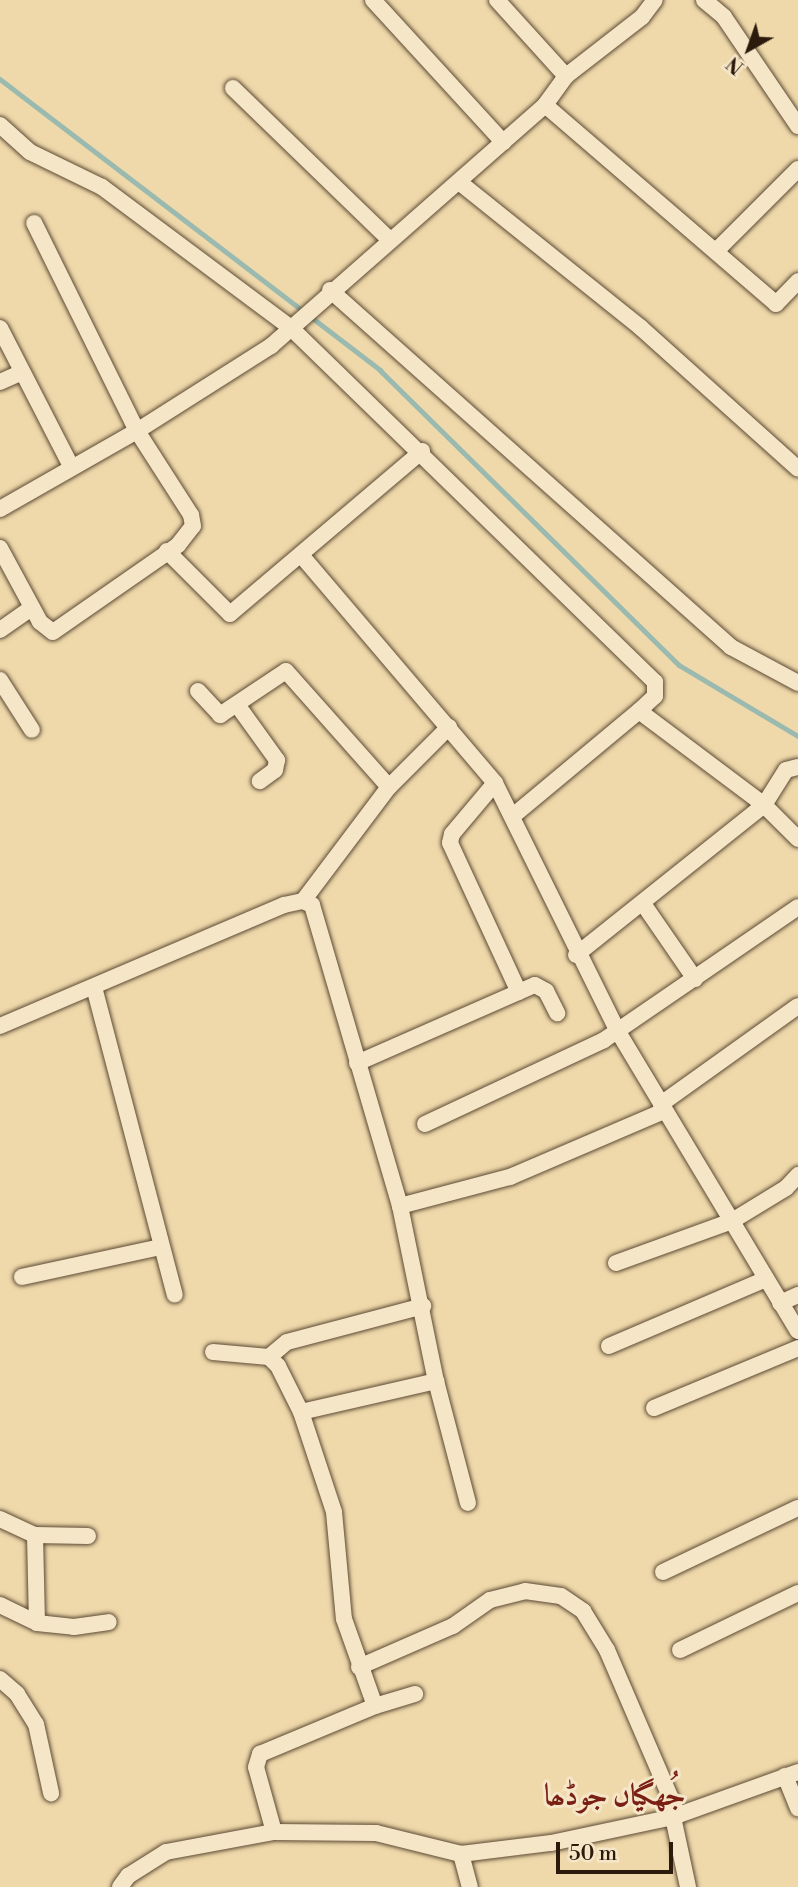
<!DOCTYPE html>
<meta charset="utf-8">
<style>
body{margin:0}
#map{position:relative;width:798px;height:1887px;overflow:hidden;background:#efd9ab;font-family:"Libre Bodoni",Amiri,serif}
div>[style]{position:absolute}
.stream>*{height:4.5px;margin:-2.25px;padding:0 2.25px;transform-origin:2.25px;border-radius:2.25px;background:#9ab9af}
.roads{filter:drop-shadow(0 0 2px #5d4a34) drop-shadow(0 0 2px #5d4a34)}
.minor>*{height:16px;margin:-8px;padding:0 8px;transform-origin:8px;border-radius:8px;background:#f5e6c8}
span{translate:-50% -50%;white-space:nowrap;text-align:center;line-height:1.15;-webkit-text-stroke:6px #f5e6c8;paint-order:stroke}
.district-label{font-size:30px;color:#7a1f14;font-weight:700}
.north{position:absolute;left:714px;top:14px;width:70px;height:70px;-webkit-text-stroke:5px #f5e6c8;paint-order:stroke;rotate:220deg;font-size:19px;font-weight:700;line-height:28px;text-align:center;color:#2c1b0c}
.north::after{content:'';display:block;margin:auto;width:24px;height:32px;background:#2c1b0c;clip-path:polygon(50% 0,100% 100%,50% 72%,0 100%)}
.scale{position:absolute;left:556px;top:1842px;width:117px;height:32px;box-sizing:border-box;border:4px solid #2c1b0c;border-top:0;padding-left:9px;font-size:21px;line-height:24px;white-space:nowrap;color:#2c1b0c;-webkit-text-stroke:5px #f5e6c8;paint-order:stroke}
</style>
<div id="map">
<div class="stream">
<div style="left:0;top:79px;width:479px;rotate:37.4deg"></div>
<div style="left:380px;top:370px;width:420px;rotate:44.6deg"></div>
<div style="left:679px;top:665px;width:139px;rotate:30.8deg"></div>
</div>
<div class="roads">
<div class="minor">
<div style="left:373px;top:0;width:193px;rotate:47.5deg"></div>
<div style="left:497px;top:0;width:103px;rotate:47.8deg"></div>
<div style="left:704px;top:0;width:26px;rotate:40deg"></div>
<div style="left:724px;top:17px;width:132px;rotate:55.8deg"></div>
<div style="left:233px;top:88px;width:219px;rotate:44.1deg"></div>
<div style="left:545px;top:105px;width:305px;rotate:40.7deg"></div>
<div style="left:776px;top:304px;width:32px;rotate:-46deg"></div>
<div style="left:0;top:125px;width:40px;rotate:42deg"></div>
<div style="left:30px;top:152px;width:80px;rotate:25.9deg"></div>
<div style="left:102px;top:187px;width:236px;rotate:36.7deg"></div>
<div style="left:291px;top:328px;width:508px;rotate:44.2deg"></div>
<div style="left:655px;top:682px;width:14px;rotate:90deg"></div>
<div style="left:655px;top:696px;width:22px;rotate:137deg"></div>
<div style="left:639px;top:711px;width:164px;rotate:140.2deg"></div>
<div style="left:459px;top:182px;width:232px;rotate:38.7deg"></div>
<div style="left:640px;top:327px;width:212px;rotate:41.9deg"></div>
<div style="left:716px;top:251px;width:116px;rotate:-45deg"></div>
<div style="left:330px;top:290px;width:537px;rotate:41.68deg"></div>
<div style="left:731px;top:647px;width:76px;rotate:28.2deg"></div>
<div style="left:0;top:328px;width:155px;rotate:62.8deg"></div>
<div style="left:0;top:382px;width:24px;rotate:-24deg"></div>
<div style="left:0;top:509px;width:158px;rotate:-29.7deg"></div>
<div style="left:137px;top:431px;width:159px;rotate:-32.4deg"></div>
<div style="left:271px;top:346px;width:365px;rotate:-41.3deg"></div>
<div style="left:545px;top:105px;width:36px;rotate:-54deg"></div>
<div style="left:566px;top:76px;width:96px;rotate:-37.8deg"></div>
<div style="left:642px;top:17px;width:21px;rotate:-53deg"></div>
<div style="left:0;top:548px;width:84px;rotate:61.6deg"></div>
<div style="left:40px;top:622px;width:16px;rotate:38deg"></div>
<div style="left:53px;top:632px;width:152px;rotate:-34.8deg"></div>
<div style="left:178px;top:545px;width:24px;rotate:-52deg"></div>
<div style="left:193px;top:526px;width:11px;rotate:-100deg"></div>
<div style="left:191px;top:515px;width:100px;rotate:-122.7deg"></div>
<div style="left:137px;top:431px;width:232px;rotate:-116.3deg"></div>
<div style="left:167px;top:551px;width:89px;rotate:45deg"></div>
<div style="left:230px;top:614px;width:252px;rotate:-40.3deg"></div>
<div style="left:301px;top:555px;width:299px;rotate:49.6deg"></div>
<div style="left:495px;top:783px;width:275px;rotate:63.7deg"></div>
<div style="left:617px;top:1030px;width:351px;rotate:59deg"></div>
<div style="left:0;top:630px;width:39px;rotate:-35deg"></div>
<div style="left:0;top:680px;width:59px;rotate:57.4deg"></div>
<div style="left:198px;top:691px;width:33px;rotate:47deg"></div>
<div style="left:220px;top:715px;width:79px;rotate:-33.7deg"></div>
<div style="left:286px;top:671px;width:155px;rotate:48.4deg"></div>
<div style="left:238px;top:706px;width:67px;rotate:54.2deg"></div>
<div style="left:277px;top:760px;width:10px;rotate:101deg"></div>
<div style="left:275px;top:770px;width:19px;rotate:144deg"></div>
<div style="left:639px;top:711px;width:156px;rotate:36.9deg"></div>
<div style="left:764px;top:805px;width:48px;rotate:45deg"></div>
<div style="left:495px;top:783px;width:67px;rotate:130.1deg"></div>
<div style="left:452px;top:834px;width:9px;rotate:103deg"></div>
<div style="left:450px;top:843px;width:164px;rotate:65.2deg"></div>
<div style="left:303px;top:901px;width:143px;rotate:-53deg"></div>
<div style="left:389px;top:787px;width:85px;rotate:-45deg"></div>
<div style="left:644px;top:905px;width:90px;rotate:55.4deg"></div>
<div style="left:576px;top:955px;width:241px;rotate:-38.6deg"></div>
<div style="left:764px;top:805px;width:41px;rotate:-57.8deg"></div>
<div style="left:786px;top:770px;width:12px;rotate:-14deg"></div>
<div style="left:94px;top:987px;width:318px;rotate:75.3deg"></div>
<div style="left:0;top:1026px;width:309px;rotate:-23.1deg"></div>
<div style="left:284px;top:905px;width:19px;rotate:-12deg"></div>
<div style="left:303px;top:901px;width:10px;rotate:24deg"></div>
<div style="left:312px;top:905px;width:314px;rotate:73.7deg"></div>
<div style="left:400px;top:1206px;width:179px;rotate:78.4deg"></div>
<div style="left:436px;top:1381px;width:126px;rotate:75.3deg"></div>
<div style="left:357px;top:1063px;width:194px;rotate:-23.7deg"></div>
<div style="left:535px;top:985px;width:13px;rotate:29deg"></div>
<div style="left:546px;top:991px;width:25px;rotate:63deg"></div>
<div style="left:661px;top:1104px;width:168px;rotate:-35.6deg"></div>
<div style="left:425px;top:1124px;width:198px;rotate:-25.1deg"></div>
<div style="left:604px;top:1040px;width:235px;rotate:-34.4deg"></div>
<div style="left:400px;top:1206px;width:114px;rotate:-14.8deg"></div>
<div style="left:510px;top:1177px;width:168px;rotate:-23.2deg"></div>
<div style="left:616px;top:1263px;width:123px;rotate:-19.9deg"></div>
<div style="left:732px;top:1221px;width:63px;rotate:-31.4deg"></div>
<div style="left:786px;top:1188px;width:18px;rotate:-47deg"></div>
<div style="left:22px;top:1277px;width:142px;rotate:-12.2deg"></div>
<div style="left:780px;top:1303px;width:20px;rotate:-24deg"></div>
<div style="left:609px;top:1346px;width:171px;rotate:-23.1deg"></div>
<div style="left:213px;top:1352px;width:56px;rotate:5.1deg"></div>
<div style="left:269px;top:1357px;width:13px;rotate:45deg"></div>
<div style="left:278px;top:1366px;width:51px;rotate:63.4deg"></div>
<div style="left:301px;top:1412px;width:105px;rotate:71.7deg"></div>
<div style="left:334px;top:1512px;width:107px;rotate:84.7deg"></div>
<div style="left:344px;top:1619px;width:92px;rotate:70.4deg"></div>
<div style="left:269px;top:1357px;width:23px;rotate:-40deg"></div>
<div style="left:287px;top:1342px;width:141px;rotate:-14.8deg"></div>
<div style="left:654px;top:1408px;width:156px;rotate:-22.6deg"></div>
<div style="left:301px;top:1412px;width:139px;rotate:-12.9deg"></div>
<div style="left:0;top:1519px;width:38px;rotate:25deg"></div>
<div style="left:35px;top:1535px;width:53px;rotate:1.1deg"></div>
<div style="left:35px;top:1535px;width:88px;rotate:88.7deg"></div>
<div style="left:663px;top:1572px;width:149px;rotate:-25.4deg"></div>
<div style="left:0;top:1605px;width:41px;rotate:25.9deg"></div>
<div style="left:37px;top:1623px;width:37px;rotate:6deg"></div>
<div style="left:74px;top:1627px;width:35px;rotate:-8deg"></div>
<div style="left:680px;top:1650px;width:131px;rotate:-25.8deg"></div>
<div style="left:359px;top:1667px;width:103px;rotate:-23.6deg"></div>
<div style="left:453px;top:1626px;width:45px;rotate:-35.1deg"></div>
<div style="left:490px;top:1600px;width:36px;rotate:-14deg"></div>
<div style="left:525px;top:1591px;width:36px;rotate:8deg"></div>
<div style="left:561px;top:1596px;width:27px;rotate:34deg"></div>
<div style="left:583px;top:1611px;width:46px;rotate:58.4deg"></div>
<div style="left:607px;top:1650px;width:180px;rotate:66.7deg"></div>
<div style="left:0;top:1679px;width:23px;rotate:41deg"></div>
<div style="left:17px;top:1694px;width:36px;rotate:58deg"></div>
<div style="left:36px;top:1724px;width:71px;rotate:77.7deg"></div>
<div style="left:785px;top:1776px;width:35px;rotate:68deg"></div>
<div style="left:673px;top:1817px;width:72px;rotate:77.9deg"></div>
<div style="left:274px;top:1832px;width:67px;rotate:-105.5deg"></div>
<div style="left:256px;top:1767px;width:14px;rotate:-73deg"></div>
<div style="left:260px;top:1754px;width:125px;rotate:-22.7deg"></div>
<div style="left:375px;top:1706px;width:42px;rotate:-16.7deg"></div>
<div style="left:461px;top:1854px;width:34px;rotate:75deg"></div>
<div style="left:120px;top:1887px;width:14px;rotate:-54deg"></div>
<div style="left:128px;top:1876px;width:45px;rotate:-32.3deg"></div>
<div style="left:166px;top:1852px;width:110px;rotate:-10.5deg"></div>
<div style="left:274px;top:1832px;width:102px;rotate:0.6deg"></div>
<div style="left:376px;top:1833px;width:88px;rotate:13.9deg"></div>
<div style="left:461px;top:1854px;width:91px;rotate:-7deg"></div>
<div style="left:551px;top:1843px;width:125px;rotate:-12deg"></div>
<div style="left:673px;top:1817px;width:133px;rotate:-19.8deg"></div>
</div>
</div>
<div class="district-label">
<span style="left:615px;top:1796px">جُھگیاں جوڈھا</span>
</div>
<div class="north">N</div>
<div class="scale">50 m</div>
</div>
